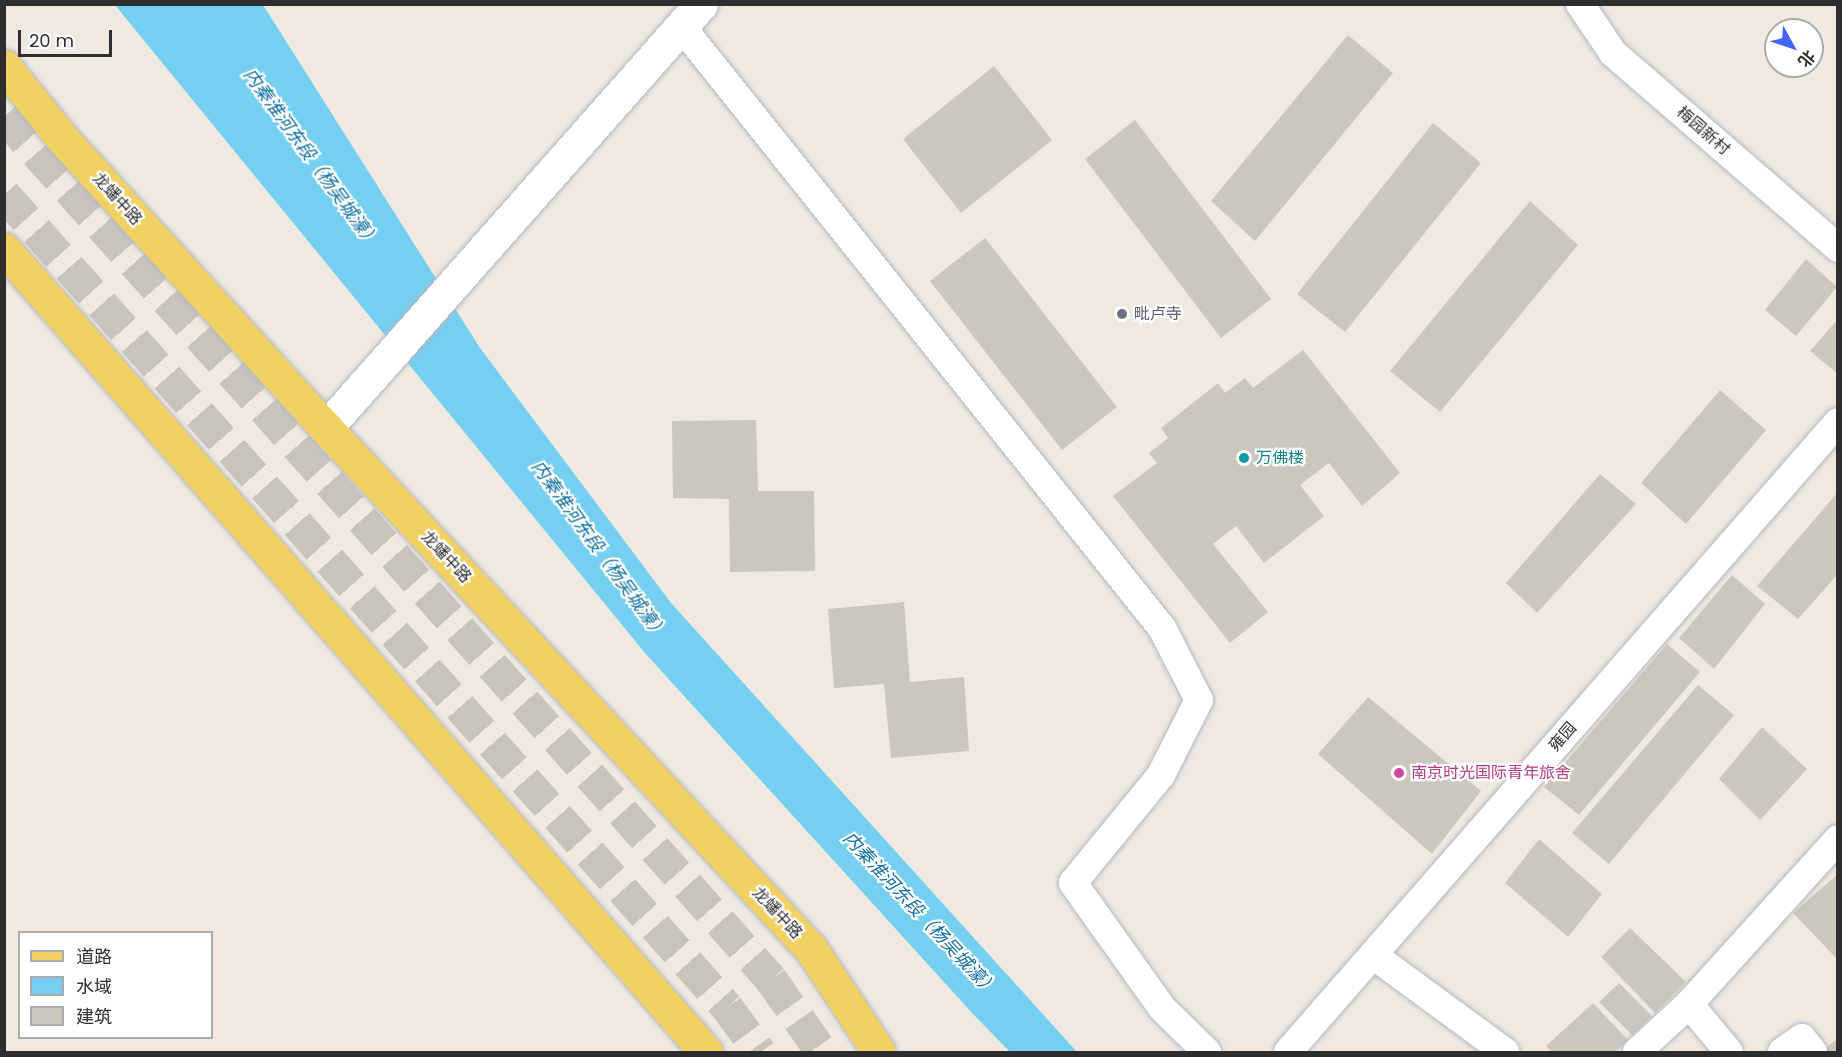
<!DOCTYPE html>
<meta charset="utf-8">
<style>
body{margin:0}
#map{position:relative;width:1842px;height:1057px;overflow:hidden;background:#efe9e1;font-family:Poppins,"Noto Sans SC",sans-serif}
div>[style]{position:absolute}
.water>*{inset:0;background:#75cff0}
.building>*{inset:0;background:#cbc7bf}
.highway-tunnel>*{height:33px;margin-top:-16.5px;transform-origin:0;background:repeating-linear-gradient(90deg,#c8c4bd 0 33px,transparent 0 49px)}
.roads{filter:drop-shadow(0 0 2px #b4b7c1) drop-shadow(0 0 2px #b4b7c1)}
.street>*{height:28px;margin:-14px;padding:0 14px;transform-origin:14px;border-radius:14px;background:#fff}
.secondary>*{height:33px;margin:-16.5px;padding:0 16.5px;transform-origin:16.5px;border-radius:16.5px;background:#fff}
.primary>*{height:33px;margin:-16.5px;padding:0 16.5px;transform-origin:16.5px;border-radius:16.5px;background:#f2d163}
.dots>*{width:16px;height:16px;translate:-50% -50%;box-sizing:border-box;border:3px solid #fff;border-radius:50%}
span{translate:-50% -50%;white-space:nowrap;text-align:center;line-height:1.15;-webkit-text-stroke:4.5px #fff;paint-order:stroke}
.street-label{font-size:16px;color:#2e2e2e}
.worship-label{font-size:16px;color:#5b616d}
.left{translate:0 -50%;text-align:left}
.culture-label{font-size:16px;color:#0d838f}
.hotel-label{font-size:16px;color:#b23c85}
.water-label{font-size:18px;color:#0d6fa3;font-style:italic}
.frame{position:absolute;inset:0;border:6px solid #2e2e2e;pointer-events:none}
.legend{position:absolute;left:18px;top:931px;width:195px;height:108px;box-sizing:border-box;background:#fff;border:2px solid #ababab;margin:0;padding:8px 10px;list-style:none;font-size:18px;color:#2e2e2e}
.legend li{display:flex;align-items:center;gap:12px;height:30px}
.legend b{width:30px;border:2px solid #ababab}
.north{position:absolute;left:1764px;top:18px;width:60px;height:60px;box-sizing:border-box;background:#fff;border:2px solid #ababab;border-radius:50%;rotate:130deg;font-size:16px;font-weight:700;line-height:24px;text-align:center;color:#2e2e2e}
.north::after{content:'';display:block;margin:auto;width:21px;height:27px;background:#4264fb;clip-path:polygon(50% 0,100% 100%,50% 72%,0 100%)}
.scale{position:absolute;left:18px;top:30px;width:94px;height:27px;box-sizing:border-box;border:3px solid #2e2e2e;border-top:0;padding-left:8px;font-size:18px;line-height:21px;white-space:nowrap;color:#2e2e2e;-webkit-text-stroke:4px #fff;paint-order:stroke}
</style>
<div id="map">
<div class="water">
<div style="clip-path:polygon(115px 5px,263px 5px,480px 348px,671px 603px,1077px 1052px,1010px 1052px,973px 1014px,645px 653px)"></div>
</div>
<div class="building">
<div style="clip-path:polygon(1348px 35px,1393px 73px,1255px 241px,1211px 201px)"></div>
<div style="clip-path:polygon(994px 66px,1052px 140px,961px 213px,903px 139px)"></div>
<div style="clip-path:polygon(1135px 120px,1271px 299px,1221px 338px,1085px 159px)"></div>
<div style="clip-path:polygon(1433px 123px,1481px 163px,1345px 332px,1297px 294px)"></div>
<div style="clip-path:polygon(1530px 201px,1578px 245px,1440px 412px,1390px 371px)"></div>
<div style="clip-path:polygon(985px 238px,1117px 407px,1062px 450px,930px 281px)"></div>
<div style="clip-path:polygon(1806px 259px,1837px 287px,1796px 336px,1765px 310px)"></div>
<div style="clip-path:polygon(1838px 319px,1838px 374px,1810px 351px)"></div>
<div style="clip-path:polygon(1303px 350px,1400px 473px,1362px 506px,1329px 463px,1300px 485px,1324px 516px,1264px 563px,1236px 526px,1213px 544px,1268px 612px,1230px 643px,1113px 496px,1157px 463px,1149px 453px,1168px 438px,1161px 428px,1218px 383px,1225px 393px,1245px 378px,1253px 388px)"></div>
<div style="clip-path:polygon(1720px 390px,1766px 430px,1686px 524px,1641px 483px)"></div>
<div style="clip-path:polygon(756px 420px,758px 491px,814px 491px,815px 571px,730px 572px,729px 499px,673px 498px,672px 421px)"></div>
<div style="clip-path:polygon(1600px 474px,1636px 504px,1537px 613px,1506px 583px)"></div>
<div style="clip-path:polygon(1838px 492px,1838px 574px,1798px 619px,1757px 586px)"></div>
<div style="clip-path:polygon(1732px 575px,1765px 604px,1714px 669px,1679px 638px)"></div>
<div style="clip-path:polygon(904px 602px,910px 682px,964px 677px,969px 751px,891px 758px,884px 684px,834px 688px,828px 609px)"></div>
<div style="clip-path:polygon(1667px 644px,1700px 672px,1579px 815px,1544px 787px)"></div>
<div style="clip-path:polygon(1698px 685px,1734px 715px,1609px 864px,1572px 833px)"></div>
<div style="clip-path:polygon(1368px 697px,1481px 791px,1432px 854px,1318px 754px)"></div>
<div style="clip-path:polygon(1762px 727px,1807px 769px,1760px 820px,1719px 779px)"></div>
<div style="clip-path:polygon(1539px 839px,1602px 894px,1568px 937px,1505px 883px)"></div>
<div style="clip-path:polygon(1838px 874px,1838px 960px,1793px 913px)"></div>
<div style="clip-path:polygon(1630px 928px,1686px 982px,1655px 1013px,1601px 957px)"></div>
<div style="clip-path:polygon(1619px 983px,1652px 1016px,1632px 1035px,1599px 1002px)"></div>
<div style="clip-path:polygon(1593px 1003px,1628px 1040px,1615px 1052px,1552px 1052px,1546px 1046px)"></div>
<div style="clip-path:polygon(1838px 1038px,1838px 1052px,1823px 1052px,1822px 1051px)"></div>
</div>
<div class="highway-tunnel">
<div style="left:4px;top:116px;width:1155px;rotate:48.37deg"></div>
<div style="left:771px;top:979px;width:89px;rotate:55.1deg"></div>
<div style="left:4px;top:194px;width:1088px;rotate:48.35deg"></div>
<div style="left:727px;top:1007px;width:56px;rotate:53.7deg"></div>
</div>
<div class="roads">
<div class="street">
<div style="left:1580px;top:4px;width:59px;rotate:56deg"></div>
<div style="left:1613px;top:53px;width:298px;rotate:40.9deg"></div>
<div style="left:681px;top:26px;width:771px;rotate:51.38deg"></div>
<div style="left:1162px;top:628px;width:81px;rotate:62.8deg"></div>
<div style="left:1199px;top:700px;width:84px;rotate:116.9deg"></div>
<div style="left:1161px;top:775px;width:139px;rotate:129.2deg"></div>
<div style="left:1073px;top:883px;width:153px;rotate:54.5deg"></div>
<div style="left:1162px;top:1008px;width:63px;rotate:44.4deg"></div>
<div style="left:1373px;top:955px;width:164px;rotate:36.3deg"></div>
<div style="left:1689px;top:1004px;width:222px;rotate:-47.9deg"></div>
<div style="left:1288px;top:1052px;width:836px;rotate:-48.88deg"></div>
<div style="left:1637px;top:1052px;width:71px;rotate:-42.7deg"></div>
<div style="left:1689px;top:1004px;width:62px;rotate:50.2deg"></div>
<div style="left:1782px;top:1052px;width:24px;rotate:-35deg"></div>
<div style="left:1802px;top:1038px;width:18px;rotate:52deg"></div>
</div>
<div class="secondary">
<div style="left:326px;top:428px;width:566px;rotate:-48.51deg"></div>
</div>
<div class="primary">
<div style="left:4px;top:66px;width:91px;rotate:51.2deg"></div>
<div style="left:61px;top:137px;width:394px;rotate:47.7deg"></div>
<div style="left:326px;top:428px;width:712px;rotate:47.05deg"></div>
<div style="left:811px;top:949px;width:123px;rotate:56.6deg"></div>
<div style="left:4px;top:249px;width:1067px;rotate:48.84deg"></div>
</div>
</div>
<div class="dots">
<div style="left:1122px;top:314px;background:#6b7280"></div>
<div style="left:1244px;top:458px;background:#0f9aa8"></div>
<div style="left:1399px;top:773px;background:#d1479c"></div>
</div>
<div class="street-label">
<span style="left:1703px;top:131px;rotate:41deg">梅园新村</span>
<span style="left:117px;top:199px;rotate:48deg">龙蟠中路</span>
<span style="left:446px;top:557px;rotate:47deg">龙蟠中路</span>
<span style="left:1563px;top:737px;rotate:-49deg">雍园</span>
<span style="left:777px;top:913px;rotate:47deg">龙蟠中路</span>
</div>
<div class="worship-label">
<span class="left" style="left:1134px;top:314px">毗卢寺</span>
</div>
<div class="culture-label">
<span class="left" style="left:1256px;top:458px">万佛楼</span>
</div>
<div class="hotel-label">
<span class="left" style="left:1411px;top:773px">南京时光国际青年旅舍</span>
</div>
<div class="water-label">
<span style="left:311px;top:158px;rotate:54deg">内秦淮河东段（杨吴城濠）</span>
<span style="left:599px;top:550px;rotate:54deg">内秦淮河东段（杨吴城濠）</span>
<span style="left:920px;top:914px;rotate:47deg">内秦淮河东段（杨吴城濠）</span>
</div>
<div class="frame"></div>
<ul class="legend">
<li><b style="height:8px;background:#f2d163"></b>道路</li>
<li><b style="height:16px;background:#75cff0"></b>水域</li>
<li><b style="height:16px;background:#cbc7bf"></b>建筑</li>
</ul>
<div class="north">北</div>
<div class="scale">20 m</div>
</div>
